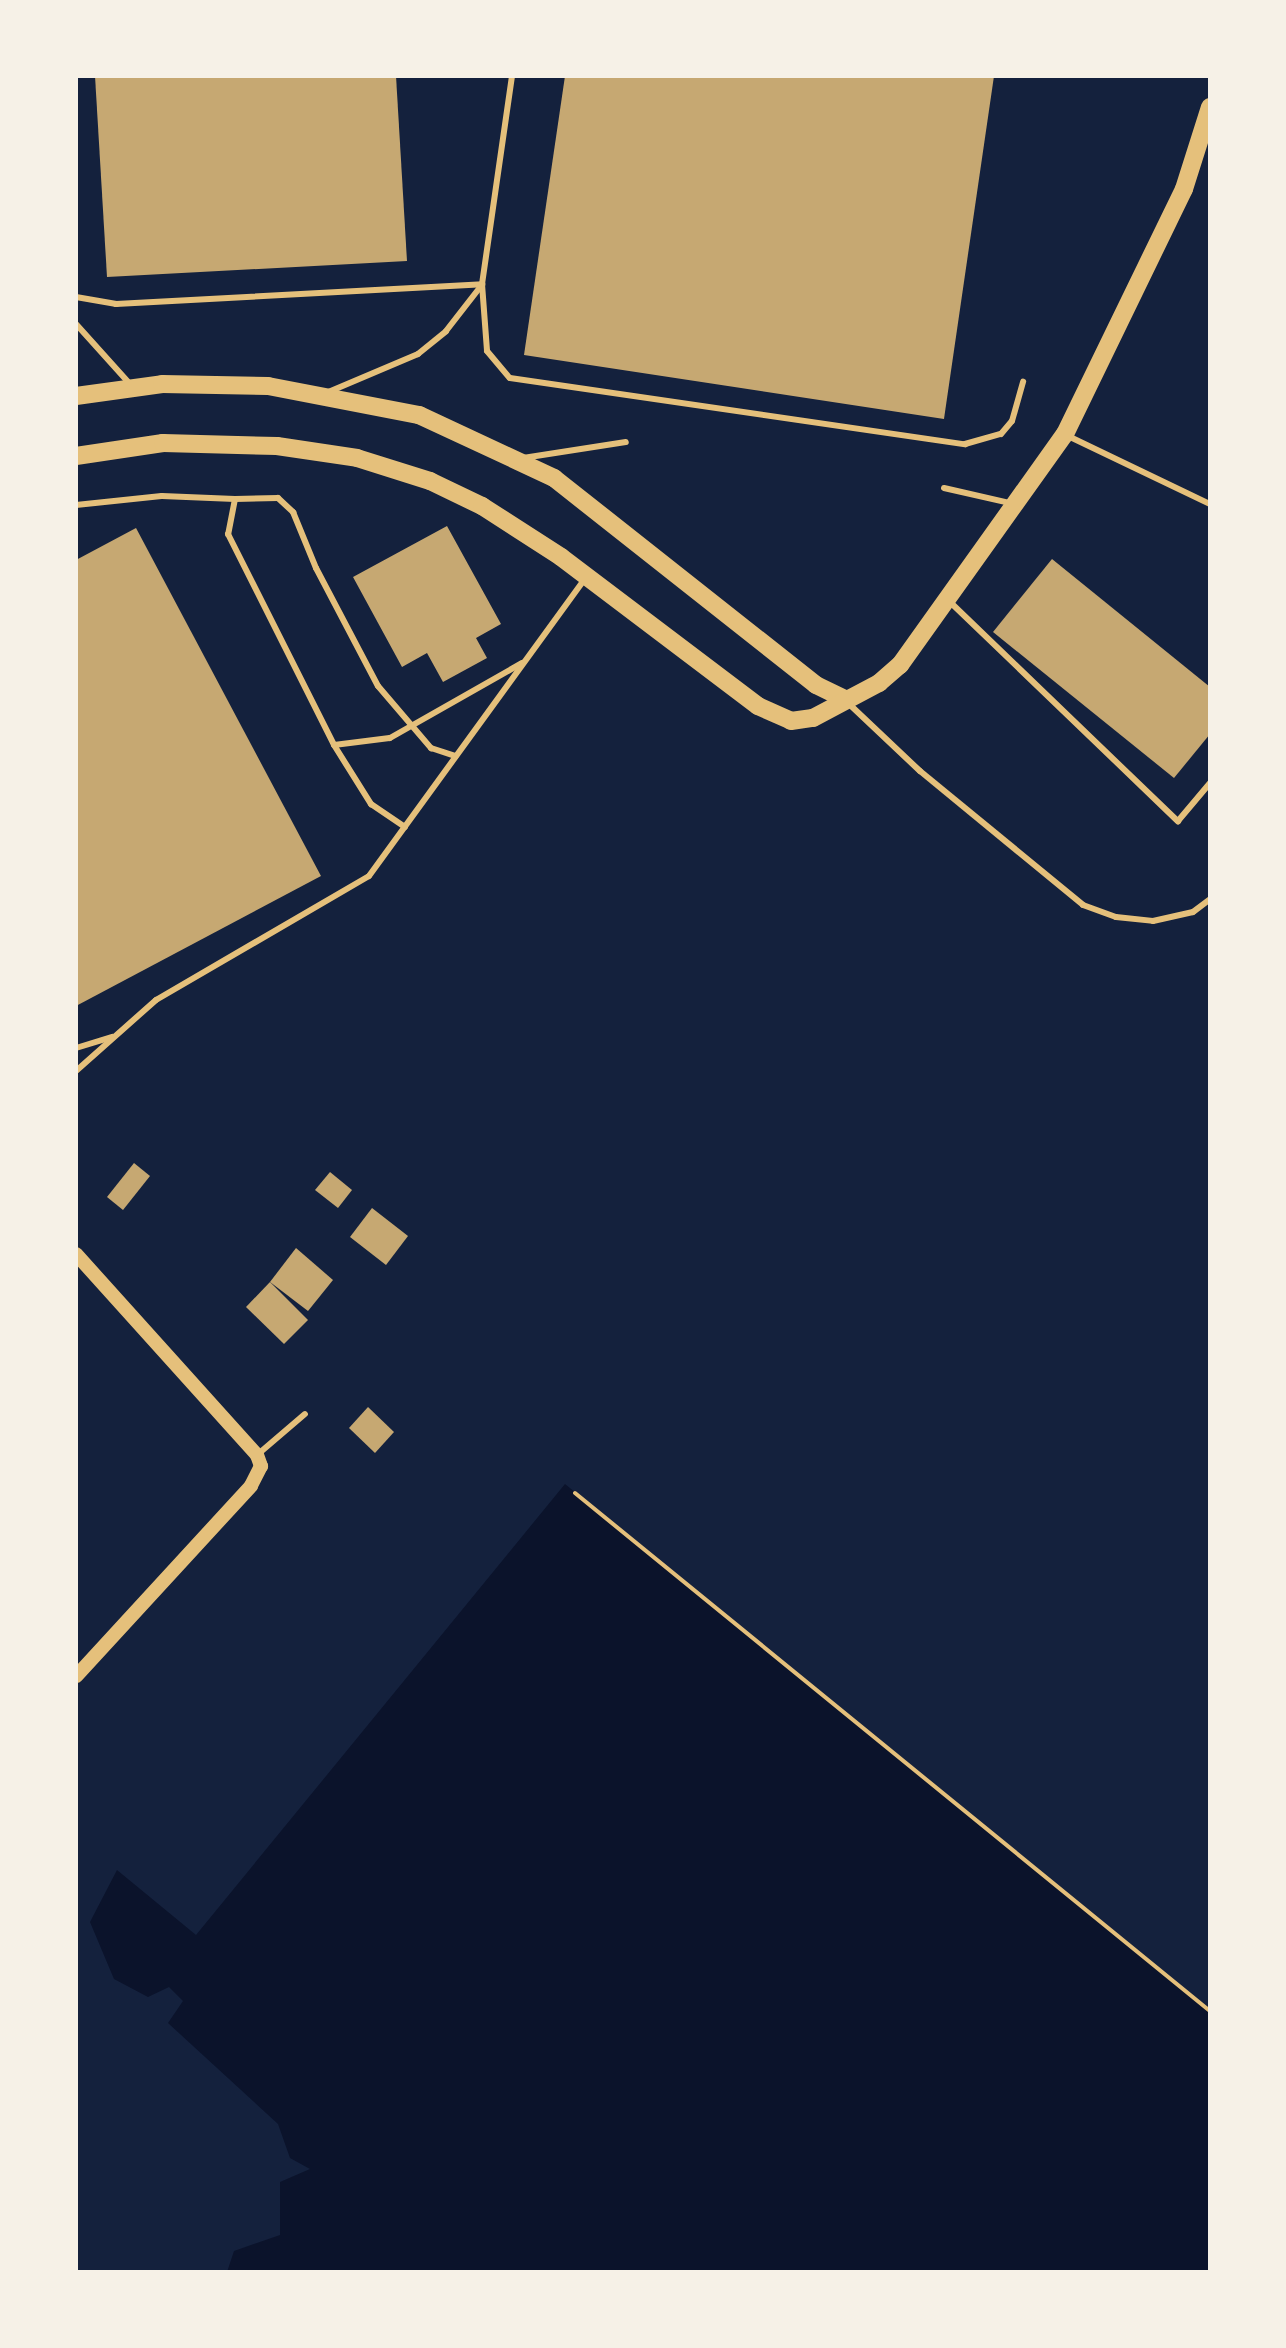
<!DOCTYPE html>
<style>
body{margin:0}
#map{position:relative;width:1286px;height:2348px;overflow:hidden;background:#14213d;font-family:Mulish,sans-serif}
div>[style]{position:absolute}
.water>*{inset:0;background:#0b132b}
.building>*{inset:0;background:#c6a872}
.path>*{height:4px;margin:-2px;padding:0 2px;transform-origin:2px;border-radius:2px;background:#e5c07b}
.service>*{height:6px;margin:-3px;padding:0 3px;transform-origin:3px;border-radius:3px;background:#e5c07b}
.tertiary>*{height:14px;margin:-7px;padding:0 7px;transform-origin:7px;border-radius:7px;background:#e5c07b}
.primary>*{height:18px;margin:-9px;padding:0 9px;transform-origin:9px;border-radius:9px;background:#e5c07b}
span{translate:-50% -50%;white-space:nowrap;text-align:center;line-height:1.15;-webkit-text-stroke:6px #f6f1e7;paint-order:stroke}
.frame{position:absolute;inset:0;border:78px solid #f6f1e7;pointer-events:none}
</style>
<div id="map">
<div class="water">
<div style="clip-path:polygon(565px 1484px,1210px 2010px,1210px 2272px,227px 2272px,234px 2251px,280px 2235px,280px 2182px,310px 2169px,290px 2158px,278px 2124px,168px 2023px,183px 2001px,169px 1987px,148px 1997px,114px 1979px,90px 1922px,117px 1870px,196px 1935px)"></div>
</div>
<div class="building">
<div style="clip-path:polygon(95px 76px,396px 76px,407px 261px,107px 277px)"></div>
<div style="clip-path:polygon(565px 76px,994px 76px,944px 419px,524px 355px)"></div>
<div style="clip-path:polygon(447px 526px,501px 624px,476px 638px,487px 658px,443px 682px,427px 653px,402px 667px,353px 577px)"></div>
<div style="clip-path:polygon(136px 528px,321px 876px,76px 1006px,76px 560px)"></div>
<div style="clip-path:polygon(1052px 559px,1210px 687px,1210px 734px,1174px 778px,993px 632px)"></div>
<div style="clip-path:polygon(134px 1163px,150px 1176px,123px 1210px,107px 1197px)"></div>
<div style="clip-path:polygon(330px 1172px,352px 1190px,338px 1208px,315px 1190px)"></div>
<div style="clip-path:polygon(372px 1208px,408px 1236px,386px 1265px,350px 1237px)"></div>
<div style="clip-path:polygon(296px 1248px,333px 1280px,308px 1311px,270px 1282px)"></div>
<div style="clip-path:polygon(270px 1282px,308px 1320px,284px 1344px,246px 1307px)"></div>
<div style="clip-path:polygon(368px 1407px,394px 1432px,375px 1453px,349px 1428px)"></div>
</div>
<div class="path">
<div style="left:575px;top:1493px;width:819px;rotate:39.21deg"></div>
</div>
<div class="service">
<div style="left:512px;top:76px;width:210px;rotate:98.2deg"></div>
<div style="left:482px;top:284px;width:67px;rotate:85.7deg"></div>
<div style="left:487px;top:351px;width:35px;rotate:50deg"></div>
<div style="left:510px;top:378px;width:460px;rotate:8.3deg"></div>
<div style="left:965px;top:444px;width:37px;rotate:-16deg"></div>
<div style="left:1001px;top:434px;width:17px;rotate:-50deg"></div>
<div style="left:1012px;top:421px;width:41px;rotate:-74.2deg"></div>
<div style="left:76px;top:297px;width:41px;rotate:9.9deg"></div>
<div style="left:116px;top:304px;width:367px;rotate:-3.1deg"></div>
<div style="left:76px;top:324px;width:81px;rotate:48deg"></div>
<div style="left:326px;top:393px;width:100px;rotate:-23deg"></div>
<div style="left:418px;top:354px;width:36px;rotate:-39deg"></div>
<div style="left:446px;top:331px;width:57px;rotate:-52.1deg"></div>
<div style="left:1068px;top:436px;width:157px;rotate:25.6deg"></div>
<div style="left:523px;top:458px;width:104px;rotate:-8.8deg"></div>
<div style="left:944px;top:488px;width:68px;rotate:12.8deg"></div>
<div style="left:235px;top:499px;width:43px;rotate:-1.3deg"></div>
<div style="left:278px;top:498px;width:21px;rotate:43deg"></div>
<div style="left:293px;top:512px;width:61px;rotate:67.7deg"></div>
<div style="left:316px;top:568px;width:133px;rotate:62.3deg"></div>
<div style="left:378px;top:686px;width:82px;rotate:49.5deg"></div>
<div style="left:431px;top:748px;width:26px;rotate:18deg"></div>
<div style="left:76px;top:505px;width:86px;rotate:-6deg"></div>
<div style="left:162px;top:496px;width:73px;rotate:2.4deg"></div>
<div style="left:235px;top:499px;width:36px;rotate:101deg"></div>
<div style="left:228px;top:534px;width:236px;rotate:63.3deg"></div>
<div style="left:334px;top:745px;width:70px;rotate:57.9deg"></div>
<div style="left:371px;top:804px;width:41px;rotate:34.1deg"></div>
<div style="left:949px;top:601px;width:318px;rotate:43.9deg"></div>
<div style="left:1178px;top:821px;width:50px;rotate:-49.9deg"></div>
<div style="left:848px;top:703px;width:99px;rotate:43.4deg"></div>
<div style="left:920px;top:771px;width:211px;rotate:39.4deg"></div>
<div style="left:1083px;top:905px;width:35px;rotate:20deg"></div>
<div style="left:1116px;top:917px;width:37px;rotate:6deg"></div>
<div style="left:1153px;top:921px;width:41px;rotate:-12.7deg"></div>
<div style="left:1193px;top:912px;width:21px;rotate:-37deg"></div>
<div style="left:334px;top:745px;width:56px;rotate:-7.1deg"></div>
<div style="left:390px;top:738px;width:152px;rotate:-29.6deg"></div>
<div style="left:76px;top:1048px;width:38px;rotate:-17deg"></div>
<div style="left:76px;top:1071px;width:107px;rotate:-41.6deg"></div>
<div style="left:156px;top:1000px;width:246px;rotate:-30.2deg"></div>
<div style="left:369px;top:876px;width:367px;rotate:-54deg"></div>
<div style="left:257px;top:1455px;width:63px;rotate:-40.5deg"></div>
</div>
<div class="tertiary">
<div style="left:76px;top:1254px;width:270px;rotate:48deg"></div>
<div style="left:257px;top:1455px;width:12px;rotate:70deg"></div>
<div style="left:261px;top:1466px;width:22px;rotate:117deg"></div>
<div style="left:251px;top:1486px;width:258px;rotate:132.6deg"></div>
</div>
<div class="primary">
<div style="left:76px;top:396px;width:87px;rotate:-7.9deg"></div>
<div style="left:162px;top:384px;width:106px;rotate:1.1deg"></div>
<div style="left:268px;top:386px;width:154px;rotate:10.9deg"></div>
<div style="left:419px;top:415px;width:149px;rotate:25deg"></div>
<div style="left:554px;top:478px;width:334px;rotate:38.3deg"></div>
<div style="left:816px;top:685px;width:30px;rotate:26deg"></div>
<div style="left:76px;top:456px;width:88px;rotate:-8.5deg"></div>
<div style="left:163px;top:443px;width:114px;rotate:1.5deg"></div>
<div style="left:277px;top:446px;width:81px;rotate:8.5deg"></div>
<div style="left:357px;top:458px;width:77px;rotate:17.5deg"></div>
<div style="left:430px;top:481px;width:58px;rotate:25.7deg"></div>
<div style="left:482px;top:506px;width:94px;rotate:32.8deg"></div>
<div style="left:561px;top:557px;width:247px;rotate:37.1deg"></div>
<div style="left:758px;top:706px;width:36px;rotate:24deg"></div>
<div style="left:791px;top:721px;width:22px;rotate:-8deg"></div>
<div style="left:813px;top:718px;width:75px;rotate:-27.9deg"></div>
<div style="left:879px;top:683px;width:28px;rotate:-41deg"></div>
<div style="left:900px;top:665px;width:284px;rotate:-54.5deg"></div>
<div style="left:1065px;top:434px;width:272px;rotate:-64.1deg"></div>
<div style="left:1184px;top:189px;width:86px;rotate:-72.4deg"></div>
</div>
<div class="frame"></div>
</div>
